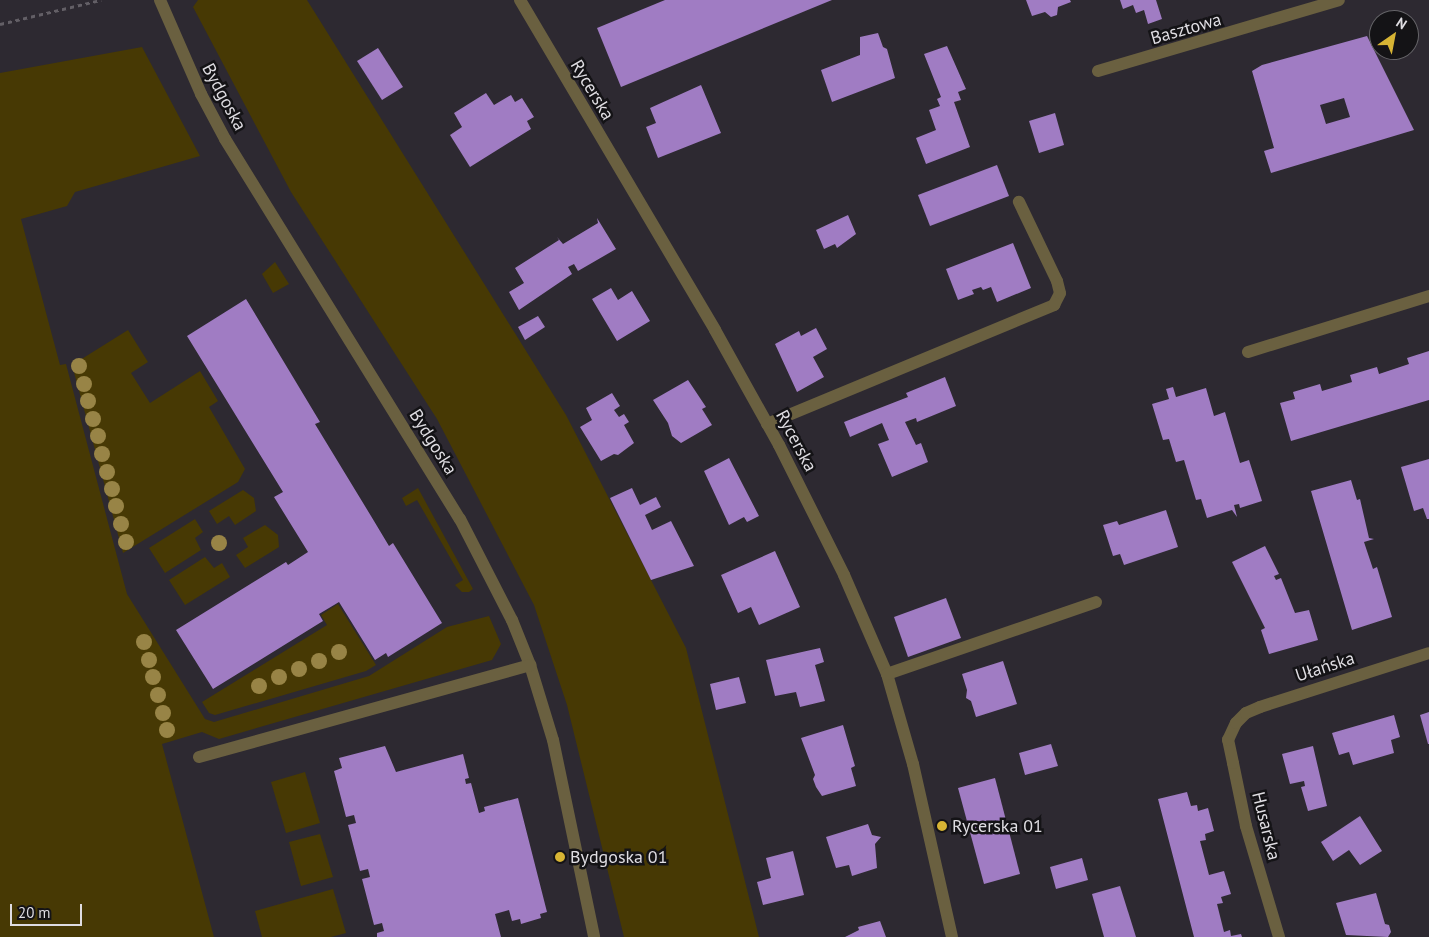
<!DOCTYPE html>
<meta charset="utf-8">
<style>
body{margin:0}
#map{position:relative;width:1429px;height:937px;overflow:hidden;background:#2d2931;font-family:"PT Sans",sans-serif}
div>[style]{position:absolute}
.green>*{inset:0;background:#473904}
.building>*{inset:0;background:#a07cc3}
.path>*{height:3px;margin-top:-1.5px;transform-origin:0;background:repeating-linear-gradient(90deg,#635f66 0 4px,transparent 0 8px)}
.minor>*{height:12px;margin:-6px;padding:0 6px;transform-origin:6px;border-radius:6px;background:#6a6040}
.trees>*{width:16px;height:16px;margin:-8px;border-radius:50%;background:#988446}
.dots>*{width:14px;height:14px;translate:-50% -50%;box-sizing:border-box;border:2px solid #141316;border-radius:50%}
span{translate:-50% -50%;white-space:nowrap;text-align:center;line-height:1.15;-webkit-text-stroke:5px #141316;paint-order:stroke}
.street-label{font-size:18px;color:#dfdde2}
.poi-label{font-size:18px;color:#dfdde2}
.left{translate:0 -50%;text-align:left}
.north{position:absolute;left:1369px;top:10px;width:50px;height:50px;box-sizing:border-box;background:#141316;border:1px solid #656468;border-radius:50%;rotate:33deg;font-size:14px;font-weight:700;line-height:20px;text-align:center;color:#dfdde2}
.north::after{content:'';display:block;margin:auto;width:18px;height:22px;background:#d7b434;clip-path:polygon(50% 0,100% 100%,50% 72%,0 100%)}
.scale{position:absolute;left:10px;top:904px;width:72px;height:22px;box-sizing:border-box;border:2px solid #dfdde2;border-top:0;padding-left:6px;font-size:15px;line-height:18px;white-space:nowrap;color:#dfdde2;-webkit-text-stroke:4px #141316;paint-order:stroke}
</style>
<div id="map">
<div class="green">
<div style="clip-path:polygon(198px 0,307px 0,566px 415px,686px 648px,759px 937px,624px 937px,567px 705px,534px 605px,437px 419px,291px 192px,193px 7px)"></div>
<div style="clip-path:polygon(142px 47px,200px 156px,75px 192px,67px 206px,21px 219px,60px 365px,66px 364px,127px 594px,205px 719px,214px 722px,369px 676px,447px 627px,489px 616px,501px 644px,492px 660px,219px 739px,202px 732px,162px 744px,214px 937px,0 937px,0 73px)"></div>
<div style="clip-path:polygon(275px 262px,289px 284px,273px 293px,262px 274px)"></div>
<div style="clip-path:polygon(128px 330px,148px 362px,131px 373px,150px 403px,200px 371px,218px 401px,209px 407px,245px 469px,238px 482px,123px 553px,72px 365px)"></div>
<div style="clip-path:polygon(418px 488px,473px 589px,469px 592px,462px 592px,455px 585px,463px 580px,417px 500px,406px 506px,402px 498px)"></div>
<div style="clip-path:polygon(243px 490px,254px 498px,256px 511px,235px 525px,229px 516px,217px 524px,209px 511px)"></div>
<div style="clip-path:polygon(195px 519px,203px 532px,195px 538px,201px 550px,165px 573px,149px 548px)"></div>
<div style="clip-path:polygon(265px 525px,278px 535px,279px 547px,245px 568px,236px 555px,248px 547px,243px 538px)"></div>
<div style="clip-path:polygon(205px 557px,214px 568px,222px 563px,230px 577px,185px 605px,169px 580px)"></div>
<div style="clip-path:polygon(338px 604px,376px 665px,366px 671px,215px 715px,209px 713px,202px 702px,327px 625px,321px 615px)"></div>
<div style="clip-path:polygon(305px 772px,320px 823px,286px 833px,271px 782px)"></div>
<div style="clip-path:polygon(320px 834px,333px 877px,301px 886px,289px 842px)"></div>
<div style="clip-path:polygon(333px 889px,346px 933px,331px 937px,262px 937px,255px 911px)"></div>
</div>
<div class="building">
<div style="clip-path:polygon(665px 0,832px 0,621px 87px,597px 28px)"></div>
<div style="clip-path:polygon(1026px 0,1070px 0,1071px 2px,1058px 7px,1057px 15px,1051px 17px,1045px 12px,1032px 16px)"></div>
<div style="clip-path:polygon(1120px 0,1156px 0,1162px 19px,1148px 24px,1144px 10px,1136px 13px,1133px 5px,1123px 9px)"></div>
<div style="clip-path:polygon(878px 33px,883px 47px,887px 49px,895px 78px,832px 102px,821px 70px,860px 55px,860px 37px)"></div>
<div style="clip-path:polygon(evenodd,1367px 36px,1414px 130px,1271px 173px,1264px 151px,1274px 148px,1252px 71px,1262px 65px,1367px 36px,1344px 98px,1350px 117px,1326px 124px,1320px 105px,1344px 98px)"></div>
<div style="clip-path:polygon(947px 46px,966px 89px,958px 92px,961px 100px,954px 102px,970px 147px,926px 164px,916px 138px,936px 130px,929px 110px,940px 106px,937px 99px,941px 97px,924px 54px)"></div>
<div style="clip-path:polygon(378px 48px,403px 87px,382px 100px,357px 61px)"></div>
<div style="clip-path:polygon(701px 85px,721px 133px,658px 158px,646px 127px,656px 123px,650px 108px)"></div>
<div style="clip-path:polygon(486px 93px,494px 105px,511px 95px,515px 102px,522px 98px,534px 117px,527px 121px,531px 129px,470px 167px,450px 135px,462px 127px,454px 113px)"></div>
<div style="clip-path:polygon(1055px 113px,1064px 145px,1039px 153px,1029px 121px)"></div>
<div style="clip-path:polygon(997px 165px,1009px 196px,930px 226px,918px 195px)"></div>
<div style="clip-path:polygon(848px 215px,856px 234px,837px 248px,835px 244px,824px 249px,816px 230px)"></div>
<div style="clip-path:polygon(597px 218px,616px 249px,578px 271px,574px 264px,568px 267px,572px 274px,519px 310px,509px 292px,524px 283px,515px 268px,559px 240px,557px 237px,563px 244px,598px 223px)"></div>
<div style="clip-path:polygon(1013px 243px,1031px 288px,997px 302px,991px 287px,983px 290px,981px 287px,972px 290px,974px 294px,958px 300px,946px 269px)"></div>
<div style="clip-path:polygon(611px 288px,618px 300px,632px 291px,650px 321px,617px 341px,592px 299px)"></div>
<div style="clip-path:polygon(246px 299px,320px 422px,315px 424px,371px 516px,389px 546px,393px 543px,442px 623px,388px 657px,386px 653px,375px 660px,339px 602px,319px 614px,323px 621px,213px 689px,176px 630px,286px 562px,288px 565px,308px 552px,274px 497px,283px 492px,187px 336px)"></div>
<div style="clip-path:polygon(538px 316px,545px 327px,525px 340px,518px 327px)"></div>
<div style="clip-path:polygon(816px 328px,827px 349px,813px 357px,824px 377px,797px 392px,775px 344px,799px 331px,801px 336px)"></div>
<div style="clip-path:polygon(1429px 351px,1429px 400px,1291px 441px,1280px 403px,1295px 399px,1293px 392px,1320px 384px,1322px 391px,1352px 382px,1350px 375px,1377px 367px,1379px 374px,1409px 364px,1407px 358px)"></div>
<div style="clip-path:polygon(945px 377px,956px 406px,917px 422px,916px 418px,905px 422px,916px 445px,921px 443px,928px 462px,892px 477px,878px 444px,889px 440px,882px 423px,850px 437px,844px 422px,908px 397px,906px 393px)"></div>
<div style="clip-path:polygon(688px 380px,706px 407px,702px 409px,712px 425px,681px 443px,672px 436px,668px 423px,653px 400px)"></div>
<div style="clip-path:polygon(1173px 387px,1176px 397px,1206px 388px,1214px 416px,1225px 412px,1240px 463px,1249px 460px,1262px 501px,1240px 508px,1239px 504px,1234px 505px,1237px 517px,1232px 510px,1207px 518px,1201px 499px,1196px 500px,1184px 460px,1176px 462px,1169px 439px,1163px 440px,1152px 404px,1169px 399px,1166px 389px)"></div>
<div style="clip-path:polygon(612px 393px,620px 406px,614px 410px,619px 417px,624px 414px,629px 422px,624px 425px,634px 443px,618px 455px,614px 454px,601px 461px,580px 427px,592px 420px,586px 408px)"></div>
<div style="clip-path:polygon(729px 458px,759px 516px,747px 522px,744px 517px,729px 525px,704px 471px)"></div>
<div style="clip-path:polygon(1429px 459px,1429px 519px,1427px 519px,1423px 508px,1414px 511px,1401px 467px)"></div>
<div style="clip-path:polygon(1351px 480px,1357px 500px,1360px 499px,1369px 538px,1374px 539px,1364px 542px,1373px 569px,1377px 567px,1392px 617px,1352px 630px,1311px 491px)"></div>
<div style="clip-path:polygon(632px 488px,640px 505px,656px 497px,661px 507px,645px 515px,652px 530px,671px 521px,694px 566px,651px 580px,610px 498px)"></div>
<div style="clip-path:polygon(1166px 510px,1178px 547px,1124px 565px,1120px 554px,1113px 556px,1103px 525px,1117px 521px,1119px 525px)"></div>
<div style="clip-path:polygon(1265px 546px,1279px 574px,1274px 576px,1276px 580px,1281px 578px,1295px 613px,1309px 610px,1318px 640px,1269px 654px,1261px 630px,1265px 628px,1232px 562px)"></div>
<div style="clip-path:polygon(775px 551px,800px 607px,759px 625px,751px 607px,738px 613px,721px 575px)"></div>
<div style="clip-path:polygon(946px 598px,961px 638px,908px 657px,894px 617px)"></div>
<div style="clip-path:polygon(820px 648px,824px 662px,815px 665px,825px 701px,800px 707px,796px 692px,775px 696px,766px 660px)"></div>
<div style="clip-path:polygon(1003px 661px,1017px 704px,976px 717px,971px 701px,966px 698px,967px 690px,962px 674px)"></div>
<div style="clip-path:polygon(739px 677px,746px 703px,716px 710px,710px 684px)"></div>
<div style="clip-path:polygon(1429px 712px,1429px 744px,1428px 744px,1420px 715px)"></div>
<div style="clip-path:polygon(1394px 715px,1400px 737px,1391px 740px,1394px 753px,1353px 765px,1349px 752px,1339px 755px,1332px 733px)"></div>
<div style="clip-path:polygon(843px 725px,855px 766px,851px 768px,856px 786px,822px 796px,816px 787px,813px 779px,815px 775px,801px 738px)"></div>
<div style="clip-path:polygon(1051px 744px,1058px 766px,1025px 775px,1019px 753px)"></div>
<div style="clip-path:polygon(385px 746px,396px 772px,463px 754px,469px 778px,465px 779px,466px 784px,471px 783px,479px 813px,485px 811px,484px 807px,518px 798px,547px 912px,540px 914px,541px 918px,521px 924px,520px 919px,512px 921px,509px 910px,495px 914px,501px 937px,377px 937px,377px 933px,384px 931px,382px 923px,374px 925px,362px 879px,370px 877px,368px 869px,360px 871px,348px 825px,356px 823px,354px 815px,346px 817px,334px 771px,342px 768px,339px 758px)"></div>
<div style="clip-path:polygon(1313px 746px,1327px 806px,1308px 811px,1301px 787px,1305px 786px,1304px 781px,1290px 784px,1282px 754px)"></div>
<div style="clip-path:polygon(995px 778px,1020px 874px,984px 884px,958px 788px)"></div>
<div style="clip-path:polygon(1187px 792px,1191px 806px,1197px 805px,1198px 811px,1208px 808px,1214px 831px,1205px 834px,1206px 840px,1200px 841px,1209px 875px,1224px 871px,1231px 894px,1221px 897px,1223px 903px,1217px 904px,1224px 932px,1230px 930px,1231px 936px,1241px 934px,1242px 937px,1194px 937px,1158px 799px)"></div>
<div style="clip-path:polygon(1360px 816px,1382px 851px,1360px 865px,1349px 850px,1333px 861px,1321px 842px)"></div>
<div style="clip-path:polygon(868px 824px,872px 835px,881px 837px,875px 844px,877px 868px,852px 876px,849px 865px,836px 868px,826px 837px)"></div>
<div style="clip-path:polygon(793px 851px,804px 895px,763px 905px,757px 882px,771px 878px,766px 858px)"></div>
<div style="clip-path:polygon(1082px 858px,1088px 880px,1056px 889px,1050px 867px)"></div>
<div style="clip-path:polygon(1120px 886px,1136px 937px,1104px 937px,1092px 894px)"></div>
<div style="clip-path:polygon(1376px 893px,1385px 924px,1389px 925px,1391px 932px,1388px 937px,1346px 935px,1336px 903px)"></div>
<div style="clip-path:polygon(880px 921px,886px 937px,845px 937px,859px 930px,858px 927px)"></div>
</div>
<div class="path">
<div style="left:0;top:24px;width:104px;rotate:-13.4deg"></div>
</div>
<div class="minor">
<div style="left:160px;top:0;width:103px;rotate:66.4deg"></div>
<div style="left:201px;top:94px;width:51px;rotate:61.9deg"></div>
<div style="left:225px;top:139px;width:447px;rotate:58.3deg"></div>
<div style="left:460px;top:519px;width:114px;rotate:62.8deg"></div>
<div style="left:512px;top:620px;width:48px;rotate:68.2deg"></div>
<div style="left:530px;top:665px;width:78px;rotate:73deg"></div>
<div style="left:553px;top:740px;width:201px;rotate:78.2deg"></div>
<div style="left:520px;top:0;width:383px;rotate:59.4deg"></div>
<div style="left:715px;top:330px;width:132px;rotate:60.9deg"></div>
<div style="left:779px;top:445px;width:145px;rotate:63.4deg"></div>
<div style="left:844px;top:575px;width:108px;rotate:66.5deg"></div>
<div style="left:887px;top:674px;width:94px;rotate:73.9deg"></div>
<div style="left:913px;top:764px;width:177px;rotate:77.3deg"></div>
<div style="left:1098px;top:71px;width:251px;rotate:-16.4deg"></div>
<div style="left:1248px;top:352px;width:189px;rotate:-17.2deg"></div>
<div style="left:767px;top:424px;width:311px;rotate:-22.5deg"></div>
<div style="left:1054px;top:305px;width:13px;rotate:-63deg"></div>
<div style="left:1060px;top:293px;width:12px;rotate:-104deg"></div>
<div style="left:1057px;top:281px;width:88px;rotate:-115.7deg"></div>
<div style="left:887px;top:674px;width:221px;rotate:-19deg"></div>
<div style="left:199px;top:757px;width:344px;rotate:-15.5deg"></div>
<div style="left:1279px;top:937px;width:116px;rotate:-106.6deg"></div>
<div style="left:1246px;top:826px;width:64px;rotate:-101.7deg"></div>
<div style="left:1233px;top:763px;width:24px;rotate:-102deg"></div>
<div style="left:1228px;top:740px;width:19px;rotate:-65deg"></div>
<div style="left:1236px;top:723px;width:14px;rotate:-45deg"></div>
<div style="left:1246px;top:713px;width:15px;rotate:-23deg"></div>
<div style="left:1260px;top:707px;width:177px;rotate:-17.7deg"></div>
</div>
<div class="trees">
<div style="left:79px;top:366px"></div>
<div style="left:84px;top:384px"></div>
<div style="left:88px;top:401px"></div>
<div style="left:93px;top:419px"></div>
<div style="left:98px;top:436px"></div>
<div style="left:102px;top:454px"></div>
<div style="left:107px;top:472px"></div>
<div style="left:112px;top:489px"></div>
<div style="left:116px;top:506px"></div>
<div style="left:121px;top:524px"></div>
<div style="left:126px;top:542px"></div>
<div style="left:219px;top:543px"></div>
<div style="left:144px;top:642px"></div>
<div style="left:339px;top:652px"></div>
<div style="left:149px;top:660px"></div>
<div style="left:319px;top:661px"></div>
<div style="left:299px;top:669px"></div>
<div style="left:153px;top:677px"></div>
<div style="left:279px;top:677px"></div>
<div style="left:259px;top:686px"></div>
<div style="left:158px;top:695px"></div>
<div style="left:163px;top:713px"></div>
<div style="left:167px;top:730px"></div>
</div>
<div class="dots">
<div style="left:942px;top:826px;background:#d7b434"></div>
<div style="left:560px;top:857px;background:#d7b434"></div>
</div>
<div class="street-label">
<span style="left:1186px;top:29px;rotate:-16deg">Basztowa</span>
<span style="left:592px;top:90px;rotate:59deg">Rycerska</span>
<span style="left:224px;top:97px;rotate:62deg">Bydgoska</span>
<span style="left:796px;top:441px;rotate:62deg">Rycerska</span>
<span style="left:433px;top:442px;rotate:58deg">Bydgoska</span>
<span style="left:1325px;top:667px;rotate:-18deg">Ułańska</span>
<span style="left:1266px;top:826px;rotate:76deg">Husarska</span>
</div>
<div class="poi-label">
<span class="left" style="left:952px;top:826px">Rycerska 01</span>
<span class="left" style="left:570px;top:857px">Bydgoska 01</span>
</div>
<div class="north">N</div>
<div class="scale">20 m</div>
</div>
